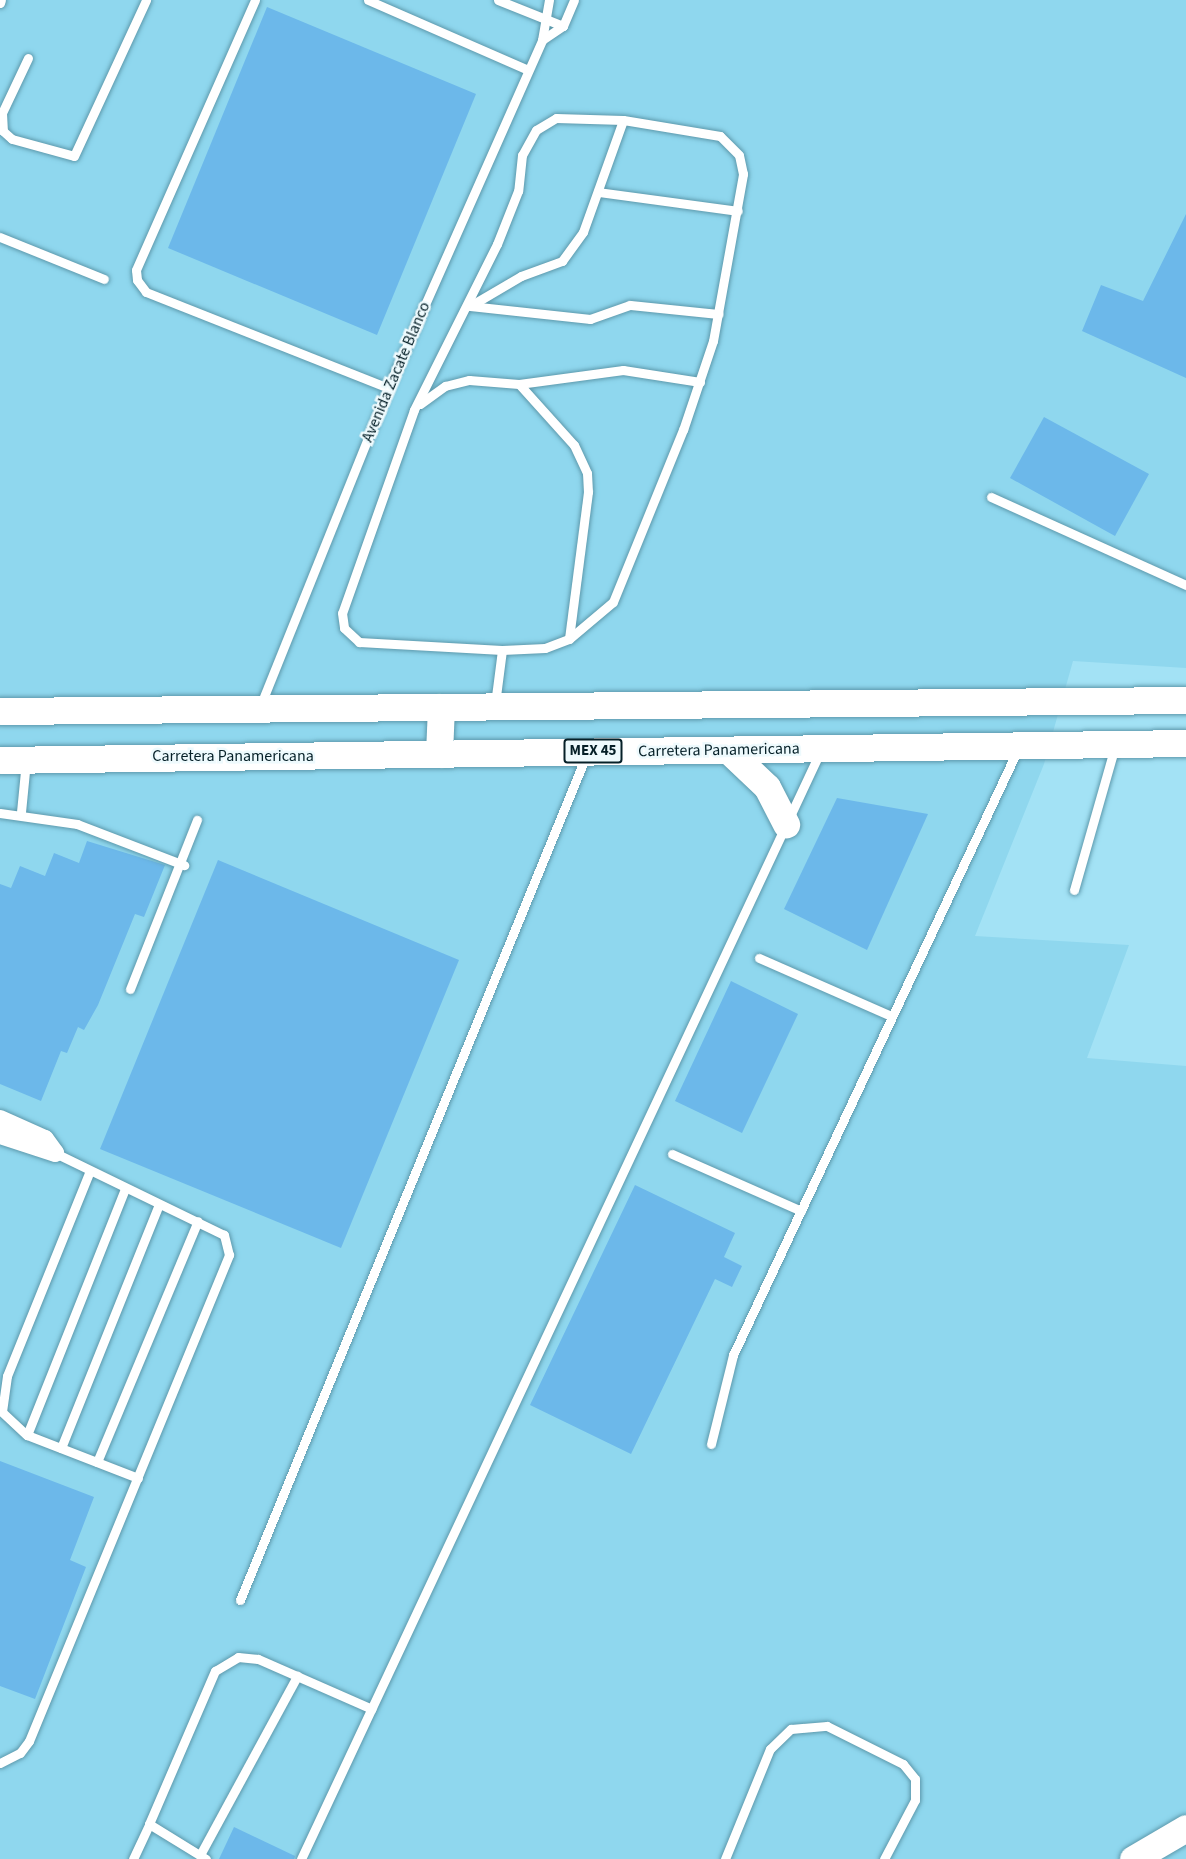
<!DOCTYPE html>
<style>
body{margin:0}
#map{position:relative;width:1186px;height:1859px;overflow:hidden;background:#a3e2f5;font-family:"Source Sans 3",sans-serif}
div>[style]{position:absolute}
.built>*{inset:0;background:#8fd7ee}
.building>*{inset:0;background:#6cb8ea}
.roads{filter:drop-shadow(0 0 2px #5d99ac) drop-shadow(0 0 2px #5d99ac)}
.service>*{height:9px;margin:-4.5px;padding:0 4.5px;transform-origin:4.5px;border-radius:4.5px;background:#fff}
.minor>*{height:18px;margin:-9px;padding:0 9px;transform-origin:9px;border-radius:9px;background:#fff}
.primary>*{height:27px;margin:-13.5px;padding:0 13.5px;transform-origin:13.5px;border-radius:13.5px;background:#fff}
span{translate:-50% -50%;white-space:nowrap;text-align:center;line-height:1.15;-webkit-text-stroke:5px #eefafd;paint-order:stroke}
.shield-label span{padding:2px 4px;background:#eefafd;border:2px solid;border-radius:4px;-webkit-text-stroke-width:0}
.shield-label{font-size:15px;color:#062028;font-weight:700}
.street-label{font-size:16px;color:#062028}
</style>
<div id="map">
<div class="built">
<div style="clip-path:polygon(0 0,1186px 0,1186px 668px,1073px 661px,1044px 764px,975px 936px,1129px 945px,1087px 1058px,1186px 1066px,1186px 1859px,0 1859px)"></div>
</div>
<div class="building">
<div style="clip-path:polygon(267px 7px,476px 94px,377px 335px,168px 248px)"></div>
<div style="clip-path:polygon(1186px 214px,1186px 378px,1082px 331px,1101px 285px,1143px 301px)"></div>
<div style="clip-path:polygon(1044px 417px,1149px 474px,1115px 536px,1010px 478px)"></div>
<div style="clip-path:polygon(837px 798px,928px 814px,867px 950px,784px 909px)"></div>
<div style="clip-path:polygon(87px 841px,165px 865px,144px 917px,135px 914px,98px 1005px,84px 1030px,78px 1027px,67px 1053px,61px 1051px,41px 1101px,0 1084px,0 884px,11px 888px,20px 866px,45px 876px,54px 853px,79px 863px)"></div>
<div style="clip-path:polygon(218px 860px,459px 960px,341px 1248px,100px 1149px)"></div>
<div style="clip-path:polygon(731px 981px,798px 1014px,742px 1133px,675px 1101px)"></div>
<div style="clip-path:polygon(635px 1185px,735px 1233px,724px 1257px,742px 1266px,732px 1287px,715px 1279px,631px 1454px,530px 1405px)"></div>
<div style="clip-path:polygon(0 1461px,94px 1497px,70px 1560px,86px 1567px,35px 1699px,0 1686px)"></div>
<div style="clip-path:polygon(234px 1827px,295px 1856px,294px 1859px,219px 1859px)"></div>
</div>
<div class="roads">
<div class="service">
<div style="left:255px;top:0;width:295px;rotate:113.8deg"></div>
<div style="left:136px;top:270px;width:10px;rotate:84deg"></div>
<div style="left:137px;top:280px;width:15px;rotate:53deg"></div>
<div style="left:146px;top:292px;width:260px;rotate:21.6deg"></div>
<div style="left:368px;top:0;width:172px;rotate:23.6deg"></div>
<div style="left:498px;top:0;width:70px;rotate:21.8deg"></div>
<div style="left:0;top:3px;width:3px;rotate:-72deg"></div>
<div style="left:542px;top:40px;width:25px;rotate:-34deg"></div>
<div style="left:563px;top:26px;width:28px;rotate:-67deg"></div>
<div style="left:28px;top:58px;width:61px;rotate:115.3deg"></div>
<div style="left:2px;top:113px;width:18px;rotate:87deg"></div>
<div style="left:3px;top:131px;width:12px;rotate:42deg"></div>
<div style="left:12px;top:139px;width:64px;rotate:15.3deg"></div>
<div style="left:74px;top:156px;width:172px;rotate:-65.2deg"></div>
<div style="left:598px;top:192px;width:141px;rotate:7.7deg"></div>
<div style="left:0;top:237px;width:112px;rotate:22deg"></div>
<div style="left:470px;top:306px;width:59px;rotate:-30.5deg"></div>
<div style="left:521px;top:276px;width:44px;rotate:-20.1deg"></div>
<div style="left:562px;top:261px;width:36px;rotate:-54deg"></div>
<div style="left:583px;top:232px;width:119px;rotate:-70.3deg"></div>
<div style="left:470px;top:306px;width:121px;rotate:6.2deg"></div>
<div style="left:590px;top:319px;width:42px;rotate:-19.3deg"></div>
<div style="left:630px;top:305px;width:89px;rotate:5.8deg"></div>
<div style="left:519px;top:384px;width:105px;rotate:-7.7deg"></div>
<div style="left:623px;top:370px;width:78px;rotate:8.9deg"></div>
<div style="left:420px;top:404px;width:31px;rotate:-36deg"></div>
<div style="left:445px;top:386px;width:25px;rotate:-14deg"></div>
<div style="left:469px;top:380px;width:50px;rotate:4.6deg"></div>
<div style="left:519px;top:384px;width:82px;rotate:48deg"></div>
<div style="left:574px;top:445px;width:31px;rotate:65deg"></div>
<div style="left:587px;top:473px;width:19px;rotate:87deg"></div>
<div style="left:588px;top:492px;width:148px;rotate:97.4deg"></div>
<div style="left:991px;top:497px;width:214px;rotate:24.3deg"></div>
<div style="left:261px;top:704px;width:341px;rotate:-68.1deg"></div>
<div style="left:388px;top:388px;width:381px;rotate:-66.1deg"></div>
<div style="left:542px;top:40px;width:41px;rotate:-80.1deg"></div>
<div style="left:495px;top:704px;width:54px;rotate:-82.6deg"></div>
<div style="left:502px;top:650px;width:43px;rotate:-2.7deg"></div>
<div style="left:545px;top:648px;width:26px;rotate:-21deg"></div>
<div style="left:569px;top:639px;width:57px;rotate:-40.1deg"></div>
<div style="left:613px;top:602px;width:186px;rotate:-67.9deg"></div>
<div style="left:683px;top:430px;width:94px;rotate:-71.4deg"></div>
<div style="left:713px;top:341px;width:170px;rotate:-79.8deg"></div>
<div style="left:743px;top:174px;width:19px;rotate:-102deg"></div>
<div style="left:739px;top:155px;width:27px;rotate:-135deg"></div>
<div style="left:720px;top:136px;width:98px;rotate:-170.6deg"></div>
<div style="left:623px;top:120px;width:67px;rotate:-178.3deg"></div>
<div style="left:556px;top:118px;width:23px;rotate:149deg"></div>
<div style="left:536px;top:130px;width:29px;rotate:119deg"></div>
<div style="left:522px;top:155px;width:36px;rotate:96deg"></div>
<div style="left:518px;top:191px;width:57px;rotate:111.6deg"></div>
<div style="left:497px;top:244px;width:186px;rotate:116.6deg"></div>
<div style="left:414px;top:410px;width:215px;rotate:109.5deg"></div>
<div style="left:342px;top:613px;width:15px;rotate:82deg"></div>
<div style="left:344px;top:628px;width:21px;rotate:43deg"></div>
<div style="left:359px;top:642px;width:143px;rotate:3.2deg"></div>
<div style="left:21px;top:812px;width:51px;rotate:-84.4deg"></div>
<div style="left:0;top:813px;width:78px;rotate:8.1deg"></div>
<div style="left:77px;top:824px;width:115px;rotate:21deg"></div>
<div style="left:1074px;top:890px;width:150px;rotate:-74.1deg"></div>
<div style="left:759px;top:958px;width:142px;rotate:23.7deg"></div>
<div style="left:130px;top:989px;width:182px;rotate:-68.4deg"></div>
<div style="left:672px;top:1154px;width:141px;rotate:23.8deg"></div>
<div style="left:89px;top:1173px;width:219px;rotate:112deg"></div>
<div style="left:7px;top:1376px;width:36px;rotate:98deg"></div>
<div style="left:2px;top:1412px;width:34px;rotate:43deg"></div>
<div style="left:27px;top:1435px;width:119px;rotate:21.2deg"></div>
<div style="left:27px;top:1435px;width:263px;rotate:-68.3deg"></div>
<div style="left:711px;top:1444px;width:92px;rotate:-76.1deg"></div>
<div style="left:733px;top:1355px;width:670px;rotate:-64.81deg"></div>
<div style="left:61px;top:1448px;width:260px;rotate:-68.1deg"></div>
<div style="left:97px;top:1462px;width:261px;rotate:-67.3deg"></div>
<div style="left:240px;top:1600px;width:912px;rotate:-67.71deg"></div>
<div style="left:0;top:1763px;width:22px;rotate:-27deg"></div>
<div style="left:20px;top:1753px;width:15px;rotate:-53deg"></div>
<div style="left:29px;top:1741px;width:526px;rotate:-67.63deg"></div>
<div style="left:229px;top:1255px;width:21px;rotate:-104deg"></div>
<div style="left:224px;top:1235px;width:188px;rotate:-154.1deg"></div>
<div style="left:200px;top:1855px;width:204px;rotate:-61.5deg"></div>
<div style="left:133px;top:1859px;width:38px;rotate:-65deg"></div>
<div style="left:206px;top:1859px;width:67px;rotate:-148.4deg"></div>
<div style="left:149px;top:1824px;width:167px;rotate:-66.7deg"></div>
<div style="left:215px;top:1671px;width:27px;rotate:-31deg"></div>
<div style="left:238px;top:1657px;width:20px;rotate:6deg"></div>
<div style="left:258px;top:1659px;width:124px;rotate:23.7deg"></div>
<div style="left:301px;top:1859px;width:1223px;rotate:-64.88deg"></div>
<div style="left:725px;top:1859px;width:119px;rotate:-67.8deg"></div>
<div style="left:770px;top:1749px;width:29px;rotate:-44deg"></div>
<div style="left:791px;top:1729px;width:36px;rotate:-5deg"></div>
<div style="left:827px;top:1726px;width:85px;rotate:26.6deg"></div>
<div style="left:903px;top:1764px;width:19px;rotate:51deg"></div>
<div style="left:915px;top:1779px;width:21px;rotate:90deg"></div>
<div style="left:915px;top:1800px;width:67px;rotate:117.7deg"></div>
</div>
<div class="minor">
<div style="left:0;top:1119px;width:49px;rotate:24deg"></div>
<div style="left:45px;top:1139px;width:17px;rotate:54deg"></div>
<div style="left:0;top:1135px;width:58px;rotate:18.1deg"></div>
</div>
<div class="primary">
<div style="left:0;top:711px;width:1186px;rotate:-0.53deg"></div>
<div style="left:729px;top:751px;width:52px;rotate:43.5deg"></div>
<div style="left:767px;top:787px;width:42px;rotate:62.8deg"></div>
<div style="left:439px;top:754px;width:47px;rotate:-87.6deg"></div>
<div style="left:0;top:760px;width:1186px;rotate:-0.82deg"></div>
<div style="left:1133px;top:1859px;width:61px;rotate:-30.3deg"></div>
</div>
</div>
<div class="shield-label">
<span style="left:593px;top:751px">MEX 45</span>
</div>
<div class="street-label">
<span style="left:396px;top:372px;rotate:-67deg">Avenida Zacate Blanco</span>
<span style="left:719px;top:750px;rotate:-1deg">Carretera Panamericana</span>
<span style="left:233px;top:756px">Carretera Panamericana</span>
</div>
</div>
